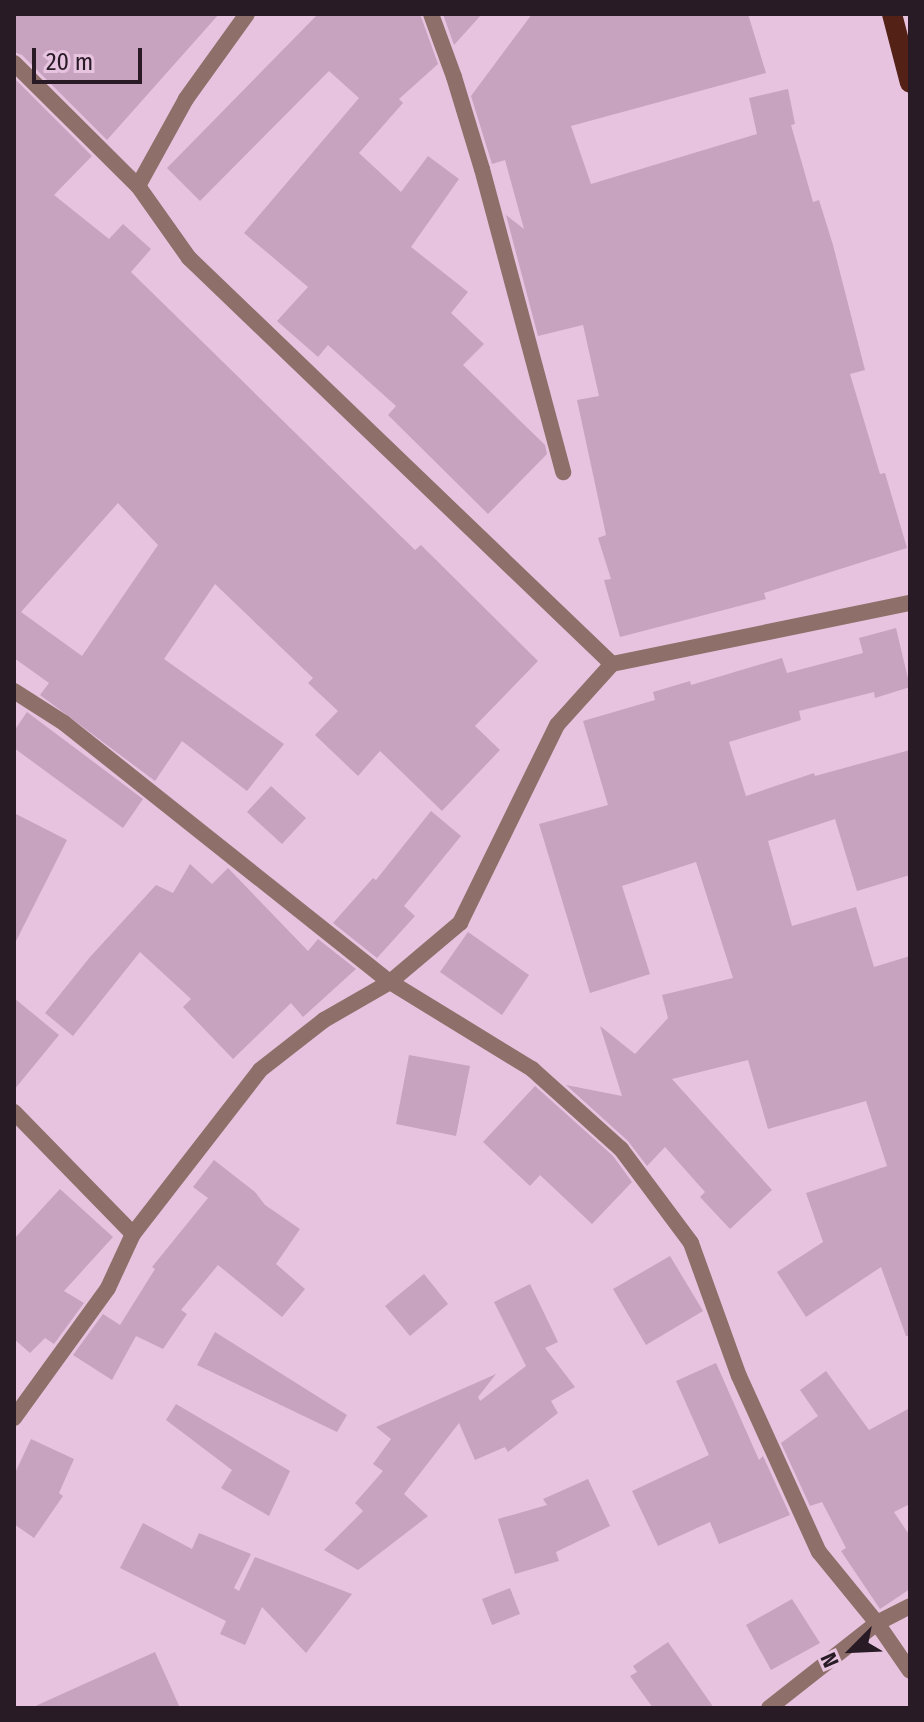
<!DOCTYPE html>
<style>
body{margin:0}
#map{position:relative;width:924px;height:1722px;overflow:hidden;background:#e7c3e0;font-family:"Fira Sans Condensed",sans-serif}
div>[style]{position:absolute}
.building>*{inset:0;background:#c7a3c0}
.minor>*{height:16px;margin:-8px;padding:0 8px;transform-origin:8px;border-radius:8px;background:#8f6f69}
.primary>*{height:20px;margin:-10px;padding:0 10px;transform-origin:10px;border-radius:10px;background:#542117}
span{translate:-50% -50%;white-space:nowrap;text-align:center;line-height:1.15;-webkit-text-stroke:7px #e7c3e0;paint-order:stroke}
.frame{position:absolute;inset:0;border:16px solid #281b26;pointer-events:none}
.north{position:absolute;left:812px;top:1610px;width:80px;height:80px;-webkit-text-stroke:6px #e7c3e0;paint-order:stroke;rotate:246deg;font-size:22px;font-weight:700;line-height:32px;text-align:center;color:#281b26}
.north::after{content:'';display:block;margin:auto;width:28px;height:36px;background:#281b26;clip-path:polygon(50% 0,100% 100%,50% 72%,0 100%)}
.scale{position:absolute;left:32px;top:48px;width:110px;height:36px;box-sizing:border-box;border:4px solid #281b26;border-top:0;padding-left:10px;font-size:24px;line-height:28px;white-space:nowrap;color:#281b26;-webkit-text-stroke:6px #e7c3e0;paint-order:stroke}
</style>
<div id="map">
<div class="building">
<div style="clip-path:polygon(14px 14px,219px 14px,107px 140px,22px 55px,14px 52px)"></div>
<div style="clip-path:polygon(318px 14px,420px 14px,438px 64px,399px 99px,403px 103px,359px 153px,401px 192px,428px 156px,459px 179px,411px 247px,468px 292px,451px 313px,484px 344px,463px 365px,545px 445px,547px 454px,488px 514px,388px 415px,396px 406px,328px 345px,318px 357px,277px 321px,308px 287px,244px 233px,359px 98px,329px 71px,200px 201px,167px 168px)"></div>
<div style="clip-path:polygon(443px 14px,482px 14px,454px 45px)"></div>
<div style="clip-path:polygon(532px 14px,748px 14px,766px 73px,571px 126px,591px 184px,757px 134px,749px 98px,788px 89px,795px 124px,791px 125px,813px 202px,819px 200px,833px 245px,865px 370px,850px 374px,880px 474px,885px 473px,907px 548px,764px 593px,766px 599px,620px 637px,604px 580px,611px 579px,598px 538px,606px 535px,577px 400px,599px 396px,583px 325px,538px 336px,506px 215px,524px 229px,505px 160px,492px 164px,471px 96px)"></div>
<div style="clip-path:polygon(evenodd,14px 78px,92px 156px,54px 195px,109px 239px,123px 224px,151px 249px,131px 272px,415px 550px,421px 545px,538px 661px,475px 726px,500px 750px,442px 811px,380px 751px,358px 776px,315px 735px,338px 711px,308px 683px,313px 678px,215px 584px,164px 659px,284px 744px,247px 791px,182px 741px,155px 781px,40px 695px,49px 683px,14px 658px,14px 78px,118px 503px,158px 545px,82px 656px,21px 612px,118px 503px)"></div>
<div style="clip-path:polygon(896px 628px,910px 687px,875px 698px,874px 692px,799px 711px,801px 720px,729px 742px,746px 796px,814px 773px,815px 776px,910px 750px,910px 875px,857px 891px,835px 819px,768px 841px,792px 926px,856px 907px,874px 967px,910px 956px,910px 1336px,906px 1336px,881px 1267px,806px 1317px,777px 1272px,823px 1242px,806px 1193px,887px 1166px,866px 1101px,768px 1129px,748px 1060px,672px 1079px,772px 1190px,730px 1229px,700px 1197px,705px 1192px,665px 1147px,647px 1166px,628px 1141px,566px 1085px,622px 1096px,600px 1026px,635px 1054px,668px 1018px,662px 995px,733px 978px,696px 862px,622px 886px,650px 974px,590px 993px,539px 824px,608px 805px,583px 721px,655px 700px,653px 692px,690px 681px,691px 685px,782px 658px,787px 673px,863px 653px,859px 638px)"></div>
<div style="clip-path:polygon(27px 712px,143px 799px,123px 828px,14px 748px,14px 731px)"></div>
<div style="clip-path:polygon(271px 786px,306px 818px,282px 844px,247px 812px)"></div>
<div style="clip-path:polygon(431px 811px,461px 836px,404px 906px,415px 916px,377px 958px,333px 923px,373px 878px,376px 880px)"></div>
<div style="clip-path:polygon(14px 813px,67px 840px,14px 945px)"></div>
<div style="clip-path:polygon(190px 864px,212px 884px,228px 868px,308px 951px,318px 939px,356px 969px,303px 1017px,291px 1003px,233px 1059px,183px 1007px,191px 999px,140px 952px,73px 1036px,45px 1013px,90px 957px,156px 885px,173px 893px)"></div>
<div style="clip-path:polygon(468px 932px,529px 975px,502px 1015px,440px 972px)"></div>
<div style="clip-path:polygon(14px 998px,59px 1035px,14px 1090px)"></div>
<div style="clip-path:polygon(409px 1055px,470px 1066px,456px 1136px,396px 1124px)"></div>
<div style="clip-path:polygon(535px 1086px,613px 1156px,632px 1182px,592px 1224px,540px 1175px,530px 1186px,483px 1142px)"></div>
<div style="clip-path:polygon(214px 1160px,255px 1192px,265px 1205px,300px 1229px,276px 1264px,305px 1289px,282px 1317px,218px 1265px,181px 1310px,187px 1314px,163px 1349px,136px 1336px,112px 1380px,73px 1355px,103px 1314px,120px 1325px,155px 1269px,152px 1267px,208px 1198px,193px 1187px)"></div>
<div style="clip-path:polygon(60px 1189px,113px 1237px,64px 1291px,84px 1303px,54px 1344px,45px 1338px,30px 1353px,14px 1339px,14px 1239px)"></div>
<div style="clip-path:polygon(670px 1256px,703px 1311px,646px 1345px,613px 1289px)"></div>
<div style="clip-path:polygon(424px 1274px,448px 1304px,410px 1336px,385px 1306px)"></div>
<div style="clip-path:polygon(530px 1284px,558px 1342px,545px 1348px,575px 1387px,551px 1401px,558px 1413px,508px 1452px,505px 1447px,475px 1460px,459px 1423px,404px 1494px,428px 1516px,358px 1570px,324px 1550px,363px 1511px,355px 1503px,383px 1471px,373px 1464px,391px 1439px,376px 1427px,496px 1374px,478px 1397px,480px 1401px,526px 1366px,494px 1302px)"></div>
<div style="clip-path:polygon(215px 1332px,347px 1415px,337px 1432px,197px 1365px)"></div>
<div style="clip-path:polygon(716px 1363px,759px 1460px,763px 1456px,790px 1515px,719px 1544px,710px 1522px,658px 1546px,632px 1491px,709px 1455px,676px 1381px)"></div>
<div style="clip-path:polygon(826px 1371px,869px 1430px,910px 1408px,910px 1504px,894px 1512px,910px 1536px,910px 1589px,880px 1609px,841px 1551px,846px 1548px,822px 1502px,810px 1506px,781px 1443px,818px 1416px,800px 1390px)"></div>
<div style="clip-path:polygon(176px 1404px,290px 1471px,269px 1516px,221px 1488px,232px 1470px,166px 1420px)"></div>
<div style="clip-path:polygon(31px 1439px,74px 1459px,59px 1493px,63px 1496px,34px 1538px,14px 1524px,14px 1475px)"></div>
<div style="clip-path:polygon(588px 1479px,610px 1526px,556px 1552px,559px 1561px,515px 1574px,498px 1519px,547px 1505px,543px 1499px)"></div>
<div style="clip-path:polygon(143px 1523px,192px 1549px,199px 1533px,251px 1554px,234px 1588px,239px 1591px,255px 1557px,352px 1594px,306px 1653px,262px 1607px,245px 1645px,220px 1634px,226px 1621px,120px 1568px)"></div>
<div style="clip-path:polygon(510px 1588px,520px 1614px,492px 1625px,482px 1599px)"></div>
<div style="clip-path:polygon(792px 1599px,820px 1643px,771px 1670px,746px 1625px)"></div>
<div style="clip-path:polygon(668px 1642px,714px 1708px,653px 1708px,630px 1676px,637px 1672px,633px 1666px)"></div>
<div style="clip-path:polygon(155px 1652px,180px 1708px,31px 1708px)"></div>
</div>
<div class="minor">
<div style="left:247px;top:14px;width:105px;rotate:125.7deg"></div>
<div style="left:186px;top:99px;width:99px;rotate:118.9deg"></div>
<div style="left:138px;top:186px;width:88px;rotate:54.7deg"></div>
<div style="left:189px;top:258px;width:586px;rotate:43.83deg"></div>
<div style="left:431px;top:14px;width:67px;rotate:69.9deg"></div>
<div style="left:454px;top:77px;width:96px;rotate:73.1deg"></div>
<div style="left:482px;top:169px;width:314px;rotate:75deg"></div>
<div style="left:14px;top:63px;width:175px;rotate:44.8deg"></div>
<div style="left:14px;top:691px;width:59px;rotate:32.6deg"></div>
<div style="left:64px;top:723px;width:416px;rotate:38.5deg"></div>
<div style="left:390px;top:982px;width:167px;rotate:31.5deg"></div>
<div style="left:532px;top:1069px;width:120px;rotate:42deg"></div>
<div style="left:621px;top:1149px;width:117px;rotate:53.3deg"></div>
<div style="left:691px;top:1243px;width:141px;rotate:70.2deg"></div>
<div style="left:739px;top:1376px;width:193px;rotate:65.6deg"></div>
<div style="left:819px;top:1552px;width:92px;rotate:50.8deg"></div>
<div style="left:877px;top:1623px;width:58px;rotate:55.5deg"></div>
<div style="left:14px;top:1112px;width:170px;rotate:45.7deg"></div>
<div style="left:14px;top:1418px;width:160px;rotate:-54.1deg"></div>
<div style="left:108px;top:1288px;width:60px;rotate:-65.2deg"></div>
<div style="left:133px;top:1234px;width:207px;rotate:-52.2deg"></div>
<div style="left:260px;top:1070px;width:81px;rotate:-38deg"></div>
<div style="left:324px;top:1020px;width:76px;rotate:-29.9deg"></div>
<div style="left:390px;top:982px;width:92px;rotate:-40.1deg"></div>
<div style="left:460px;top:923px;width:220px;rotate:-63.9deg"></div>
<div style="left:557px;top:725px;width:82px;rotate:-48deg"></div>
<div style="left:612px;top:664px;width:304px;rotate:-11.6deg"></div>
<div style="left:769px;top:1708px;width:137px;rotate:-38.2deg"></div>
<div style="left:877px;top:1623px;width:37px;rotate:-27deg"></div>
</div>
<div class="primary">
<div style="left:892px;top:14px;width:71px;rotate:75.4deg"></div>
</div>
<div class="frame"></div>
<div class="north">N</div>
<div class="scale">20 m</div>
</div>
